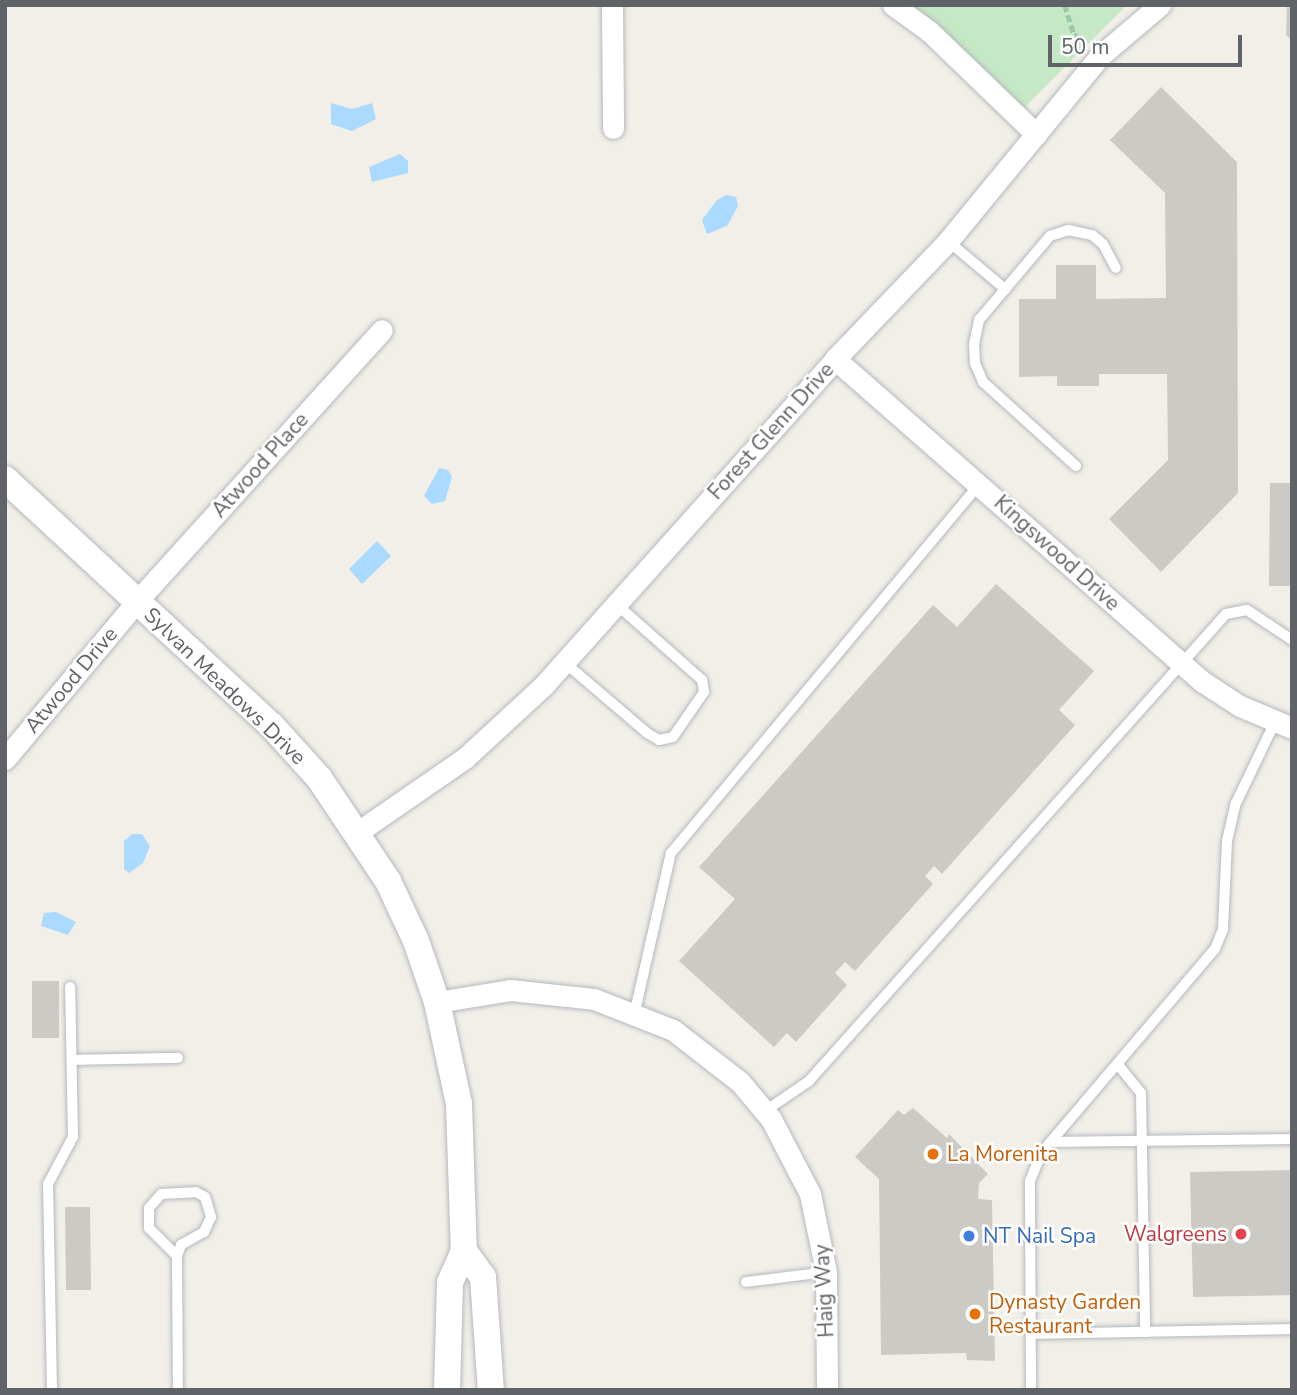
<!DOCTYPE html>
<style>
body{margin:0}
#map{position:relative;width:1297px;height:1395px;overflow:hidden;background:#f1efe8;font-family:"Nunito Sans",sans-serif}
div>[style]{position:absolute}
.green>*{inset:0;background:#c5e8c5}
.water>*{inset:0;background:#aadaff}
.building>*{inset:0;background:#cccac5}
.path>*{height:4.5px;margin-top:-2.25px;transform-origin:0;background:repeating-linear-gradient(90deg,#9cc7a9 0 7px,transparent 0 10.5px)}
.roads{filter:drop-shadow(0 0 2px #b5b8bc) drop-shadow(0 0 2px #b5b8bc)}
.service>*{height:10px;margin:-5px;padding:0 5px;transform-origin:5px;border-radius:5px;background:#fff}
.minor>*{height:21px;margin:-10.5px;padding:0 10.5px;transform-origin:10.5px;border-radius:10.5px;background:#fff}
.tertiary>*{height:26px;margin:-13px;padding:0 13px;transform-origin:13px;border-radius:13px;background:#fff}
.dots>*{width:19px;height:19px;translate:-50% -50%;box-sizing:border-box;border:4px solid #fff;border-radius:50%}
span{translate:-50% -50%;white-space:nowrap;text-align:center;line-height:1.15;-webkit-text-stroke:5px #fff;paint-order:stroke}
.street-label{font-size:21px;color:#5f6368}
.food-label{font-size:21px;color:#c56008}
.left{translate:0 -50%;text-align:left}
.health-label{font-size:21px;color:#be3a42}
.right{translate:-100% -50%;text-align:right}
.shop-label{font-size:21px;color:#366cbe}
.frame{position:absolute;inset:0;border:7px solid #5f6368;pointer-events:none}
.scale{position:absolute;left:1048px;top:35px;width:194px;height:32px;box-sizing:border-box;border:4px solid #5f6368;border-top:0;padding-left:9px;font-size:21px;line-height:24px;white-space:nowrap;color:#5f6368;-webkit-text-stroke:5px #fff;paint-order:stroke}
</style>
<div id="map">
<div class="green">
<div style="clip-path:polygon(896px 5px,1127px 5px,1014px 118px)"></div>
</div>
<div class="water">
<div style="clip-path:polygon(331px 103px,352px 109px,372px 103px,376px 119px,352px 131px,331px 124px)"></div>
<div style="clip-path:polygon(400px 154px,408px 161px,408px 173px,372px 182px,369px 167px)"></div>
<div style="clip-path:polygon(726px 195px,736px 197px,738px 206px,727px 226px,707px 234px,702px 220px,717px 200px)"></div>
<div style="clip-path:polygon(439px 468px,448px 470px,452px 477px,445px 501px,432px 504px,424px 496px)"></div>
<div style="clip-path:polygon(377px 541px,391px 556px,362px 584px,349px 569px)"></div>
<div style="clip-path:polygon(132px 834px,142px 834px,150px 846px,143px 863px,129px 873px,124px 869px,124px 841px)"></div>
<div style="clip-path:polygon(56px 912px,76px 922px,68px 935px,41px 926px,44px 913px)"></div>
</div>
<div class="building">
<div style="clip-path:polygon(1287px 5px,1292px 5px,1292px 41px,1286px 35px)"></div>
<div style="clip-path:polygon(1161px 87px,1237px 162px,1238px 493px,1161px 572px,1109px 519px,1168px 460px,1167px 374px,1099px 374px,1099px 386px,1057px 386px,1057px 376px,1019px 377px,1019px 299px,1056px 299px,1056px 265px,1096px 265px,1096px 299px,1166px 298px,1165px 193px,1110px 140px)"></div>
<div style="clip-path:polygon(1270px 483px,1292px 483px,1292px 586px,1269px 586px)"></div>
<div style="clip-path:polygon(996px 584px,1094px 671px,1059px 710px,1075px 725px,942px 874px,934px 866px,925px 876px,933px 884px,855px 971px,845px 962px,835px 973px,847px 985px,796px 1042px,787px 1033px,774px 1047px,679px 961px,735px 899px,699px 867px,933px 605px,957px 627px)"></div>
<div style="clip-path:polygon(32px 981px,59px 981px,59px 1038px,32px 1038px)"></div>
<div style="clip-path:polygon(913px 1108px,947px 1138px,949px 1134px,988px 1174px,979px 1183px,978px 1199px,992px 1200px,995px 1361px,967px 1360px,966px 1353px,881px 1355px,879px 1179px,855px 1157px,898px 1110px,904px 1115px)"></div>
<div style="clip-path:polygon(1292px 1170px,1292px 1295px,1193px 1297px,1190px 1172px)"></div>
<div style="clip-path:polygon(65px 1207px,90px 1207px,91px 1290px,66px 1290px)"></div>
</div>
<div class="path">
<div style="left:1065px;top:5px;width:30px;rotate:73deg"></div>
<div style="left:1074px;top:34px;width:11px;rotate:38deg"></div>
</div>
<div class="roads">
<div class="service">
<div style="left:948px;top:241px;width:75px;rotate:40.1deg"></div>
<div style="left:1076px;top:466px;width:125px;rotate:-137.9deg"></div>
<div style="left:983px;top:382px;width:21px;rotate:-113deg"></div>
<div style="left:975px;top:363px;width:19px;rotate:-93deg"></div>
<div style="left:974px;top:344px;width:25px;rotate:-78deg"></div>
<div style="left:979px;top:320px;width:110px;rotate:-49.8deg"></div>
<div style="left:1050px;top:236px;width:19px;rotate:-18deg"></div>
<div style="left:1068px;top:230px;width:25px;rotate:12deg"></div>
<div style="left:1092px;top:235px;width:14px;rotate:39deg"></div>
<div style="left:1103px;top:244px;width:27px;rotate:62deg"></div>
<div style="left:564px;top:662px;width:109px;rotate:40.5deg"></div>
<div style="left:647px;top:733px;width:14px;rotate:30deg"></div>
<div style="left:659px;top:740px;width:14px;rotate:-12deg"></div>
<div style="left:673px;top:737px;width:55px;rotate:-55.4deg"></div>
<div style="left:704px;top:692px;width:12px;rotate:-99deg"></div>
<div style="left:702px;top:680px;width:115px;rotate:-138.5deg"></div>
<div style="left:635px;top:1011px;width:162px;rotate:-77.2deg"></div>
<div style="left:671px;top:853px;width:481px;rotate:-50.1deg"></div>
<div style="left:72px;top:1060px;width:106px;rotate:-1.1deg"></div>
<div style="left:1119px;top:1066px;width:35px;rotate:51deg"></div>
<div style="left:1141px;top:1093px;width:239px;rotate:89deg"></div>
<div style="left:765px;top:1111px;width:53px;rotate:-34.3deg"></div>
<div style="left:809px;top:1081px;width:626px;rotate:-48.24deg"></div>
<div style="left:1226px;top:614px;width:21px;rotate:-11deg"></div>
<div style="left:1247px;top:610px;width:54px;rotate:33.7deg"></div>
<div style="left:1051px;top:1142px;width:241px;rotate:-0.7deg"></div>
<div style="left:177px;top:1256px;width:40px;rotate:-135deg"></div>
<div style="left:149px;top:1228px;width:20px;rotate:-90deg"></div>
<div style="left:149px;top:1208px;width:18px;rotate:-49deg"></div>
<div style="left:161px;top:1194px;width:35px;rotate:-3deg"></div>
<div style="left:196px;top:1192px;width:10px;rotate:29deg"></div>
<div style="left:205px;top:1197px;width:21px;rotate:73deg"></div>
<div style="left:211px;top:1217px;width:17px;rotate:115deg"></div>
<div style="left:204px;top:1232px;width:26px;rotate:151deg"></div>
<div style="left:181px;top:1245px;width:12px;rotate:110deg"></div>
<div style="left:177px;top:1256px;width:134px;rotate:89.6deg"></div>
<div style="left:746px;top:1282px;width:81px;rotate:-7.1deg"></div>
<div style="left:1031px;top:1334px;width:261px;rotate:-1.1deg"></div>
<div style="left:52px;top:1390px;width:206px;rotate:-91.1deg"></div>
<div style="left:48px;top:1184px;width:53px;rotate:-62deg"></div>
<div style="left:73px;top:1137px;width:150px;rotate:-91.1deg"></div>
<div style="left:1031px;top:1390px;width:209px;rotate:-90.3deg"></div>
<div style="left:1030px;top:1181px;width:31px;rotate:-68deg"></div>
<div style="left:1042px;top:1152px;width:267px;rotate:-49.6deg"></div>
<div style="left:1215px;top:949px;width:22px;rotate:-68deg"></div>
<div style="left:1223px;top:929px;width:88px;rotate:-87.4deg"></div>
<div style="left:1227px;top:841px;width:39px;rotate:-77deg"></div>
<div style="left:1236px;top:803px;width:90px;rotate:-64.3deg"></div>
</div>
<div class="minor">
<div style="left:612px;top:5px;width:123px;rotate:89.5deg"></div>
<div style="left:893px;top:5px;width:44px;rotate:35.8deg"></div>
<div style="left:929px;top:31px;width:149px;rotate:43.9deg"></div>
<div style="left:835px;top:359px;width:490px;rotate:41.3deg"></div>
<div style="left:1203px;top:682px;width:44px;rotate:33deg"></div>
<div style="left:1240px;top:706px;width:56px;rotate:22.9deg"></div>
<div style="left:5px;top:759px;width:206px;rotate:-50.1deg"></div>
<div style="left:137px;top:601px;width:365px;rotate:-47.9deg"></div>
<div style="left:358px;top:832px;width:130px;rotate:-34.7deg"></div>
<div style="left:465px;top:758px;width:108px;rotate:-42.7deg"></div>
<div style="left:544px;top:685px;width:437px;rotate:-48.2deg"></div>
<div style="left:835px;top:359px;width:163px;rotate:-46.2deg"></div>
<div style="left:948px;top:241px;width:239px;rotate:-50.6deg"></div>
<div style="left:1100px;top:56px;width:79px;rotate:-40.4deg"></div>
<div style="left:437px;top:1002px;width:74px;rotate:-9.3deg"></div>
<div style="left:510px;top:990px;width:84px;rotate:6.1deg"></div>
<div style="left:594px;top:999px;width:85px;rotate:21.4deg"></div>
<div style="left:673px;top:1030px;width:85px;rotate:37.8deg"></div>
<div style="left:740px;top:1082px;width:48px;rotate:50deg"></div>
<div style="left:771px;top:1119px;width:85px;rotate:62.5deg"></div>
<div style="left:810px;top:1194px;width:80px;rotate:78.4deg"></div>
<div style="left:826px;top:1272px;width:118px;rotate:89.5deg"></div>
</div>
<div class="tertiary">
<div style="left:5px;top:479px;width:364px;rotate:42.8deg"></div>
<div style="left:272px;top:726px;width:70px;rotate:47.9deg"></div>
<div style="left:319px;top:778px;width:124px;rotate:56.2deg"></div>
<div style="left:388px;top:881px;width:66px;rotate:65deg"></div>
<div style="left:416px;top:941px;width:65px;rotate:71deg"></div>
<div style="left:437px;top:1002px;width:104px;rotate:77.8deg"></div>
<div style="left:459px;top:1104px;width:147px;rotate:88.1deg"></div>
<div style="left:464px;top:1251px;width:35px;rotate:114deg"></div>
<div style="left:450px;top:1283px;width:107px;rotate:91.6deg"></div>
<div style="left:464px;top:1251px;width:32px;rotate:54deg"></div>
<div style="left:483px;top:1277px;width:113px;rotate:86deg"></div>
</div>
</div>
<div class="dots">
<div style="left:933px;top:1154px;background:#e8710a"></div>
<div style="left:1241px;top:1234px;background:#e0444e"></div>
<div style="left:969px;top:1236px;background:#3f7fe0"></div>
<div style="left:975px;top:1314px;background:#e8710a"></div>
</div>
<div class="street-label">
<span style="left:771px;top:431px;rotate:-48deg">Forest Glenn Drive</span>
<span style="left:260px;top:465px;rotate:-48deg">Atwood Place</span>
<span style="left:1057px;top:553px;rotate:42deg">Kingswood Drive</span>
<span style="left:71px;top:680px;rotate:-50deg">Atwood Drive</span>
<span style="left:225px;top:686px;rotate:44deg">Sylvan Meadows Drive</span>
<span style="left:824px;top:1291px;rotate:-93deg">Haig Way</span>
</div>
<div class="food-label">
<span class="left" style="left:947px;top:1154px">La Morenita</span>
<span class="left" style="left:989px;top:1314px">Dynasty Garden<br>Restaurant</span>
</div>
<div class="health-label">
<span class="right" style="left:1227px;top:1234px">Walgreens</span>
</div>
<div class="shop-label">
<span class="left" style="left:983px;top:1236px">NT Nail Spa</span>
</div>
<div class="frame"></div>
<div class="scale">50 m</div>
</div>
